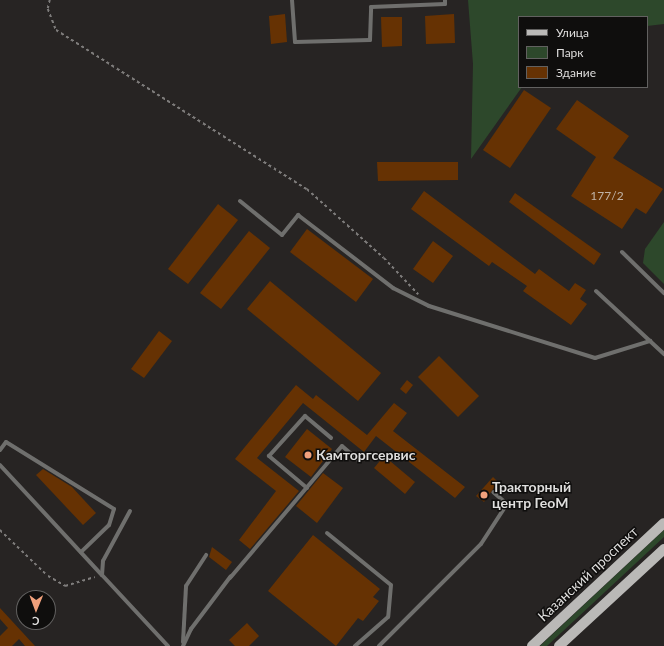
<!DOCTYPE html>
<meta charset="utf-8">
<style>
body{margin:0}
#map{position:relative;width:664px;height:646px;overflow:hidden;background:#272423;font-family:Lato,sans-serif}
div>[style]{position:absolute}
.green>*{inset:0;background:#2d482b}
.building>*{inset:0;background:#663203}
.path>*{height:1.5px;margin-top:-0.75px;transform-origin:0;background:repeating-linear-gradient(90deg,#7e7c7b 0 3px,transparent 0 6px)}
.service>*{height:4px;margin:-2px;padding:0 2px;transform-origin:2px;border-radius:2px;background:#6f6f6d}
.primary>*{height:10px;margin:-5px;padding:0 5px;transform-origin:5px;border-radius:5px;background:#bab9b7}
.dots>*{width:11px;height:11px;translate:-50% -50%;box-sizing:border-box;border:2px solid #0f0e0d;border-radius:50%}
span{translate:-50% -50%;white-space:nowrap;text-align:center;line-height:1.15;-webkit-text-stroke:3px #0f0e0d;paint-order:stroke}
.number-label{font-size:12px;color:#c1b3a6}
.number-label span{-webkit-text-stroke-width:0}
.poi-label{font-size:14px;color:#dfdedd;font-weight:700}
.left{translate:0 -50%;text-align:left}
.street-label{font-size:14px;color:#dfdedd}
.legend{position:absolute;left:518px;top:16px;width:130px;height:72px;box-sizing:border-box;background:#0f0e0d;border:1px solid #626160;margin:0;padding:5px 7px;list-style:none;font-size:12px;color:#dfdedd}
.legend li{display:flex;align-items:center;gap:8px;height:20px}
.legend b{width:20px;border:1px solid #626160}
.north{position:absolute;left:16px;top:590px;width:40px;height:40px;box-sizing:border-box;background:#0f0e0d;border:1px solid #626160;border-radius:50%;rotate:181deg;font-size:11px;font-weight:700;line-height:16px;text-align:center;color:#dfdedd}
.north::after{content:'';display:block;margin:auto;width:14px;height:18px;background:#f1a17c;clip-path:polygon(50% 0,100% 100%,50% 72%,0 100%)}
</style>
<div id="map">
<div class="green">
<div style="clip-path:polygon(468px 0,664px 0,664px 24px,647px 26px,647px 17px,519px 17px,519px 87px,522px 87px,471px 159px,473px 64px)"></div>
<div style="clip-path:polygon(664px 222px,664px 284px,643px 263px,645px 249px)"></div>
<div style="clip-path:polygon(664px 530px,664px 537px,547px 646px,540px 646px)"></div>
</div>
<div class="building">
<div style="clip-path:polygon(285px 14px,287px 42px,271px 44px,269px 16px)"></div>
<div style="clip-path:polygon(454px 14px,455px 43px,426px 44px,425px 16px)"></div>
<div style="clip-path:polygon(381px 17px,402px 17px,402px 46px,382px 47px)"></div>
<div style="clip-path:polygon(524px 90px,551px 108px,510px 168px,483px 150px)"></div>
<div style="clip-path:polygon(577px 100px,629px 136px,613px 158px,663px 189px,646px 214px,636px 208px,622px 229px,571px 196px,596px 157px,556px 129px)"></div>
<div style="clip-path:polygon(377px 162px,458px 162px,458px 180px,378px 181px)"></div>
<div style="clip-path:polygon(424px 191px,535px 274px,539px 269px,569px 291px,575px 283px,586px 290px,580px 299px,587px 304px,571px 325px,523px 291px,527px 286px,492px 262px,489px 266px,411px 209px)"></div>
<div style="clip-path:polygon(515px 193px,601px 254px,594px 265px,509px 202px)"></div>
<div style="clip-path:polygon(218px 204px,238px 220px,188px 284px,168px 269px)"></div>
<div style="clip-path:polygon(307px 229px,373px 279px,356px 302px,290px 252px)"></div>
<div style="clip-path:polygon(249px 231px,270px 248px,221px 309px,200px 293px)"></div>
<div style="clip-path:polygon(433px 241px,453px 256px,433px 283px,413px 269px)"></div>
<div style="clip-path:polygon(270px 281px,381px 373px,358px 401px,247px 309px)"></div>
<div style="clip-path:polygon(159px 331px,172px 341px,144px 378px,131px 369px)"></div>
<div style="clip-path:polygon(439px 356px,479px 396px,458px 417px,418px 377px)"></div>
<div style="clip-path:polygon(407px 380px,413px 385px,406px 394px,400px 389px)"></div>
<div style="clip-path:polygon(296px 385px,313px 399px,316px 395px,367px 435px,394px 403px,407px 413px,393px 431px,465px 487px,455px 498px,376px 436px,364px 452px,303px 403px,257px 458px,299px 491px,250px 549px,239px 540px,276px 491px,235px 459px)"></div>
<div style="clip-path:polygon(307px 429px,332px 449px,311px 477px,285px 457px)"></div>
<div style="clip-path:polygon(384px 456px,415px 482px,405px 494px,374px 468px)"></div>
<div style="clip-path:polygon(43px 469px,72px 487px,96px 513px,83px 525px,36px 475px)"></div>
<div style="clip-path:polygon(323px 473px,343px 488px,317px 523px,296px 506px)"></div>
<div style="clip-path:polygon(493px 477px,498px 482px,484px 502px,476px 496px)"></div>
<div style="clip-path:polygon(313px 535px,380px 589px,373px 597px,379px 601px,363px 621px,358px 618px,336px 646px,268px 591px)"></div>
<div style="clip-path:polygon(212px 547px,232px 562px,226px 570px,209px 557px)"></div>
<div style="clip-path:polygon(0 608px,35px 646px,25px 646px,19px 639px,12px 646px,0 646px,0 636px,8px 628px,0 619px)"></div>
<div style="clip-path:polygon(247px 623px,259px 636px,249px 646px,235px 646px,229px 640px)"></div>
</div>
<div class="path">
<div style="left:50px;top:0;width:9px;rotate:103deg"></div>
<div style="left:48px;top:9px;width:22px;rotate:69deg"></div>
<div style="left:56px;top:30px;width:297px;rotate:32.4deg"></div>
<div style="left:307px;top:189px;width:103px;rotate:41.9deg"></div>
<div style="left:384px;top:258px;width:50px;rotate:46.6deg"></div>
<div style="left:0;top:530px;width:66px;rotate:43.8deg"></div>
<div style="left:48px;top:576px;width:20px;rotate:30deg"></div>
<div style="left:65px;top:586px;width:31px;rotate:-17deg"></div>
</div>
<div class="service">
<div style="left:292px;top:0;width:42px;rotate:85.9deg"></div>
<div style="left:295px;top:42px;width:75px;rotate:-1.5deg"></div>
<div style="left:370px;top:40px;width:33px;rotate:-88deg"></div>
<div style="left:371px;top:7px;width:74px;rotate:-2.3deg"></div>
<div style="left:445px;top:4px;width:4px;rotate:-90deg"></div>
<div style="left:240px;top:201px;width:54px;rotate:39deg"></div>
<div style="left:282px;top:235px;width:26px;rotate:-51deg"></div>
<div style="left:298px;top:215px;width:120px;rotate:37.5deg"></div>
<div style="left:393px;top:288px;width:40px;rotate:26.6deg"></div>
<div style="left:429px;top:306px;width:174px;rotate:17.4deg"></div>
<div style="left:595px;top:358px;width:58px;rotate:-17.2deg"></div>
<div style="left:622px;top:252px;width:59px;rotate:44.3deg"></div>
<div style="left:596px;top:291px;width:93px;rotate:42.8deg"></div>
<div style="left:0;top:450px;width:10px;rotate:-53deg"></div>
<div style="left:6px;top:442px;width:127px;rotate:31.8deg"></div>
<div style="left:114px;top:509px;width:17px;rotate:107deg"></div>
<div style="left:109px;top:525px;width:39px;rotate:136deg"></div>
<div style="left:0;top:465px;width:150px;rotate:47.2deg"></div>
<div style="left:307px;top:488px;width:50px;rotate:-139.9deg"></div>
<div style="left:269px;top:456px;width:54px;rotate:-48deg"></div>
<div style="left:305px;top:416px;width:34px;rotate:40deg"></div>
<div style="left:130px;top:511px;width:57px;rotate:118.4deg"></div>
<div style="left:103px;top:561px;width:14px;rotate:94deg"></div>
<div style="left:102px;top:575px;width:97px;rotate:47.1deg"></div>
<div style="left:327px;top:533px;width:82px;rotate:39.1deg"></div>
<div style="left:391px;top:585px;width:32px;rotate:95deg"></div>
<div style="left:388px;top:617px;width:44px;rotate:138.7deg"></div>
<div style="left:230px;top:578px;width:173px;rotate:-49.7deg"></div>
<div style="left:342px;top:446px;width:20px;rotate:41deg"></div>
<div style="left:183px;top:642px;width:56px;rotate:-86.9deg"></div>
<div style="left:186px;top:586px;width:37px;rotate:-57deg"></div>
<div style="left:183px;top:646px;width:19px;rotate:-65deg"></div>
<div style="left:191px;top:629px;width:66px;rotate:-53deg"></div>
<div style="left:379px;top:646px;width:144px;rotate:-45deg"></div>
<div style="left:481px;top:544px;width:48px;rotate:-57deg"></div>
<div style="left:507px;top:504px;width:18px;rotate:-139deg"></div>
</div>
<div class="primary">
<div style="left:532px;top:646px;width:180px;rotate:-43deg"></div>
<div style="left:559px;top:646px;width:143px;rotate:-42.7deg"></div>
</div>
<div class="dots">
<div style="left:308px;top:455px;background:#f1a17c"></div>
<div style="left:484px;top:495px;background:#f1a17c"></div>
</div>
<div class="number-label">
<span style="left:607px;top:196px">177/2</span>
</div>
<div class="poi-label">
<span class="left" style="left:316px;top:455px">Камторгсервис</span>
<span class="left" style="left:492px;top:495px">Тракторный<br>центр ГеоМ</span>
</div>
<div class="street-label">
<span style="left:588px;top:574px;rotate:-43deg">Казанский проспект</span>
</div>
<ul class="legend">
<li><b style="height:5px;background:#bab9b7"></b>Улица</li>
<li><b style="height:11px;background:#2d482b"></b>Парк</li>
<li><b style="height:11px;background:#663203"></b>Здание</li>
</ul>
<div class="north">С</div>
</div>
